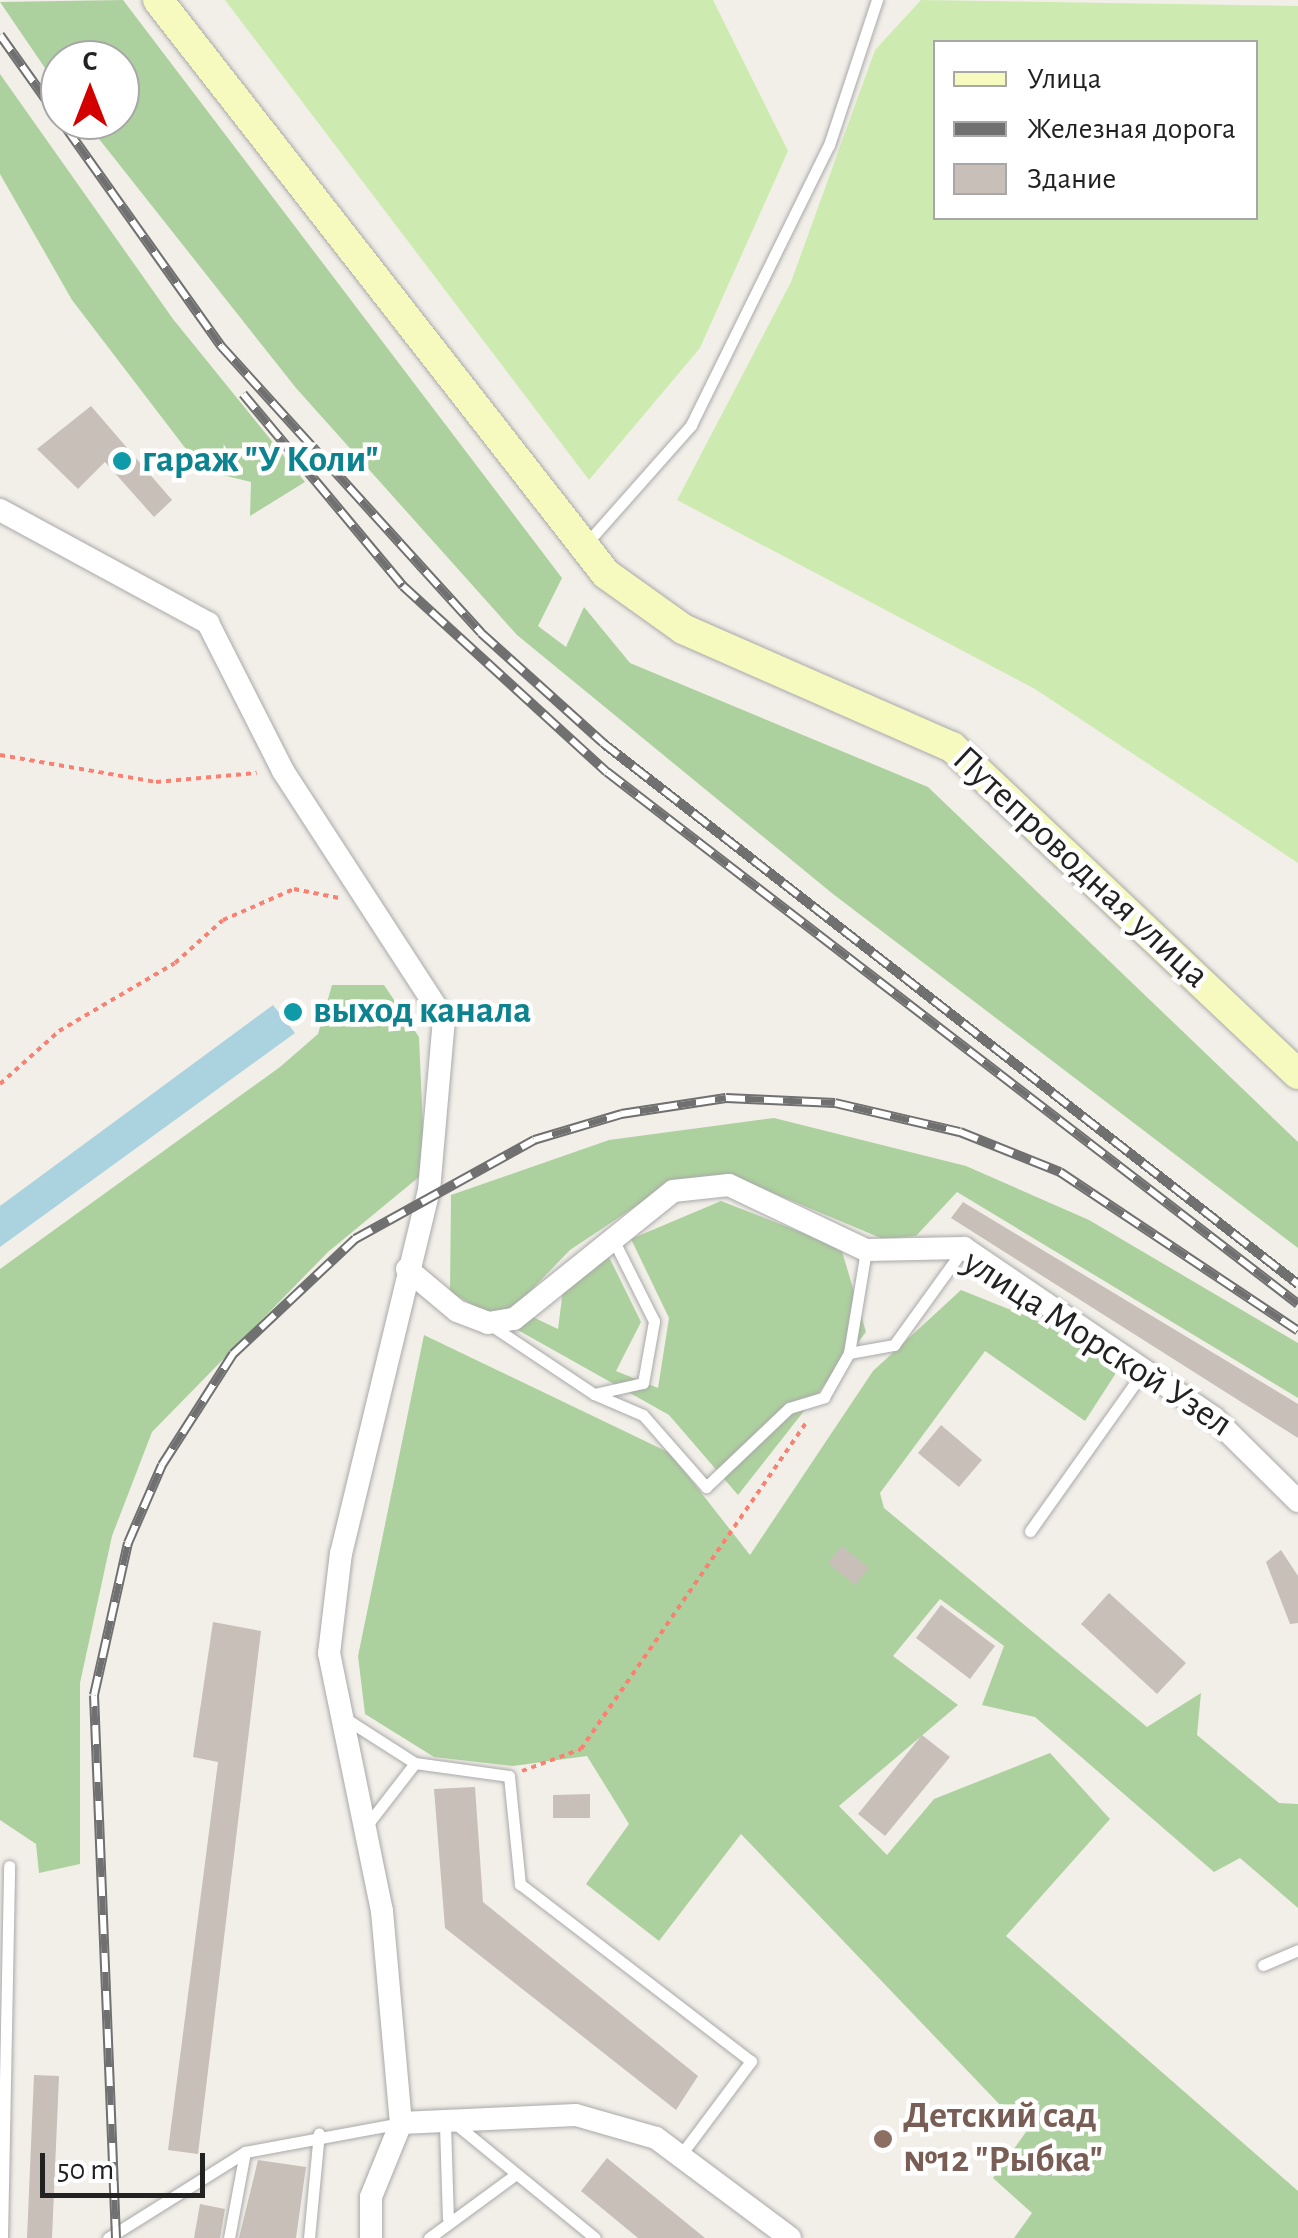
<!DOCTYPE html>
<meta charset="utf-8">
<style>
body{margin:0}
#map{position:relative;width:1298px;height:2238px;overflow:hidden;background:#f2efe9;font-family:"Alegreya Sans",sans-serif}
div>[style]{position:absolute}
.grass>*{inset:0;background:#cdebb0}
.forest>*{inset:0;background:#add19e}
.water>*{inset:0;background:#aad3df}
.building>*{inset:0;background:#c7bfb8}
.path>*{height:4px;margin-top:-2px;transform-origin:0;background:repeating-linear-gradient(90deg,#fa8072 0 5px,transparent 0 10px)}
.roads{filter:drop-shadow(0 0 2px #a9a9a9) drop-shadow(0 0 2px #a9a9a9)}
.service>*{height:11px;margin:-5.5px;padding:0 5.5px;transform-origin:5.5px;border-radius:5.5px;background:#fff}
.minor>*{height:22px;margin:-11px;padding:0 11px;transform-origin:11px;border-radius:11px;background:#fff}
.secondary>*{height:30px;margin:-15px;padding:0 15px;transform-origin:15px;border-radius:15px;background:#f7fabf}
.rail>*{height:10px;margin-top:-5px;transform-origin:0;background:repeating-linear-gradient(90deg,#fff 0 19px,#707070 0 38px);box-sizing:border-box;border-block:2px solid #707070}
.dots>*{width:28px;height:28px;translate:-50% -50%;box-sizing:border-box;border:5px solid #fff;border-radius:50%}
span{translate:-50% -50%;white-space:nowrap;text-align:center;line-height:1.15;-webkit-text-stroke:9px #fff;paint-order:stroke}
.culture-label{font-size:38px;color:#0d838f;font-weight:700}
.left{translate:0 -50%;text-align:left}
.street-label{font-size:38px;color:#222}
.education-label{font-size:38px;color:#785e54;font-weight:700}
.legend{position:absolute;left:933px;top:40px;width:325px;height:180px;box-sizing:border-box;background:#fff;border:2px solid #a7a7a7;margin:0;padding:12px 18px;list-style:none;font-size:30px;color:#222}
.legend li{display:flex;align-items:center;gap:20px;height:50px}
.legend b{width:50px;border:2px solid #a7a7a7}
.north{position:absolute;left:40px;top:40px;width:100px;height:100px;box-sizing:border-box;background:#fff;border:2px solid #a7a7a7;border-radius:50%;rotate:0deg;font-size:28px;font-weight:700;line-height:40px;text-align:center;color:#222}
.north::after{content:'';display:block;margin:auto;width:35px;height:45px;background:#d40000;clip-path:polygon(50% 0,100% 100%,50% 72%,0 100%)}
.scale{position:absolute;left:40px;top:2153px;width:165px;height:45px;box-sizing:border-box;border:5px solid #222;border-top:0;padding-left:12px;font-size:30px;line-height:35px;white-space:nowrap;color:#222;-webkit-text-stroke:8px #fff;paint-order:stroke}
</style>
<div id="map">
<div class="grass">
<div style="clip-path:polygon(225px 0,713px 0,788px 151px,700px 348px,589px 480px)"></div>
<div style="clip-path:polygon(evenodd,921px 0,1298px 6px,1298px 863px,1035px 689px,677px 500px,791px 282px,875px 50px,921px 0,936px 42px,1256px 42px,1256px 218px,936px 218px,936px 42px)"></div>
</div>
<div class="forest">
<div style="clip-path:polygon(123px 0,562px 578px,538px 626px,566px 647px,584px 607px,630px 663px,928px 787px,1298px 1142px,1298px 1248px,833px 894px,517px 635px,296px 388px,84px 120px,120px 120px,120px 60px,60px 60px,60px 90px,0 2px)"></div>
<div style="clip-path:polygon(0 74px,173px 319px,305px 482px,250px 516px,251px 482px,202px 470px,72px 300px,0 174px)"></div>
<div style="clip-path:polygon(332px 985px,384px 985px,419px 1037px,425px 1172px,328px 1252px,152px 1432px,112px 1536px,80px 1683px,80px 1864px,39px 1873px,36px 1844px,0 1820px,0 1269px,280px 1067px,318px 1034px)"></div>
<div style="clip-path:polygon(774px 1118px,966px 1166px,1089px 1220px,1298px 1343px,1298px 1398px,957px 1192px,916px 1236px,883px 1239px,733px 1176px,669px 1184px,570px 1250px,514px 1308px,558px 1329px,563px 1290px,609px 1257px,641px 1322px,616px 1371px,658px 1388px,669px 1318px,631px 1239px,721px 1201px,841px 1248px,866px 1332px,738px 1495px,669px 1415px,450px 1292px,451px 1195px,609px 1140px)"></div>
<div style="clip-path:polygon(961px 1290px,1127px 1356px,1085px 1421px,985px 1351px,880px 1493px,884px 1508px,1147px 1727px,1201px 1693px,1197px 1735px,1279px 1803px,1298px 1804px,1298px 1908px,1240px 1858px,1214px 1872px,1035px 1717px,982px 1705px,1004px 1646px,940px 1599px,893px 1656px,958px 1705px,839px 1806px,887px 1855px,934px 1799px,1050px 1753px,1110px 1819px,1006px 1936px,1298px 2191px,1298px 2238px,1014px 2238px,1032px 2213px,993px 2178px,1026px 2132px,741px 1834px,659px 1941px,586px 1884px,629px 1824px,587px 1756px,513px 1766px,434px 1757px,365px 1714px,358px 1656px,424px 1335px,670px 1453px,750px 1555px,873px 1371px)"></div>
</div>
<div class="water">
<div style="clip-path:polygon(273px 1005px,295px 1033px,0 1247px,0 1206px)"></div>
</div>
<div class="building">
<div style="clip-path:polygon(91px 406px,172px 500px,154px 517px,105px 462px,78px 489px,37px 449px)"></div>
<div style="clip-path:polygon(963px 1202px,1298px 1404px,1298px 1438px,951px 1218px)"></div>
<div style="clip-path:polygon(941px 1425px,982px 1460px,959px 1487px,918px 1453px)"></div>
<div style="clip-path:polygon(842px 1546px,869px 1568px,855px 1585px,828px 1563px)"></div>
<div style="clip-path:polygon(1281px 1550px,1298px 1576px,1298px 1623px,1290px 1624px,1266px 1562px)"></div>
<div style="clip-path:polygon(1109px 1593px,1186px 1663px,1157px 1694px,1081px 1624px)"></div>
<div style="clip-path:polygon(941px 1605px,995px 1646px,970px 1679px,916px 1638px)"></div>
<div style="clip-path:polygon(213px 1622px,261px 1631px,198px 2154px,168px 2150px,218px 1762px,193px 1757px)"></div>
<div style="clip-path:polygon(922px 1735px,950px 1757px,885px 1836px,858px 1814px)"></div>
<div style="clip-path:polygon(475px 1787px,483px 1902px,698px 2076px,676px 2110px,445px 1928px,434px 1789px)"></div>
<div style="clip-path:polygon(590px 1794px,590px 1818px,553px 1818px,553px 1795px)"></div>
<div style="clip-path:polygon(34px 2075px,59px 2076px,52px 2238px,27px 2238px)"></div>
<div style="clip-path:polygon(607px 2158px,705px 2238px,638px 2238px,581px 2191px)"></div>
<div style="clip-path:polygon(258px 2160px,306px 2167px,296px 2238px,239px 2238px)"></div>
<div style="clip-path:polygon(200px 2204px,225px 2209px,220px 2238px,194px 2238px)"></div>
</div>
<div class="path">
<div style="left:0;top:755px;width:158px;rotate:9.8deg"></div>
<div style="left:156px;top:782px;width:101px;rotate:-5.1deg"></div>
<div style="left:0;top:1084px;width:79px;rotate:-41.9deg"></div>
<div style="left:59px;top:1031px;width:134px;rotate:-30.4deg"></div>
<div style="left:175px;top:963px;width:64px;rotate:-41.9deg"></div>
<div style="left:223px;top:920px;width:77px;rotate:-23.6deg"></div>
<div style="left:294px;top:889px;width:46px;rotate:11.3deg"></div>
<div style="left:522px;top:1771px;width:63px;rotate:-20.4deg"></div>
<div style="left:581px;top:1749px;width:398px;rotate:-55.4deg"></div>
</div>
<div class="roads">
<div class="service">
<div style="left:585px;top:545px;width:160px;rotate:-48.5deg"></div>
<div style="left:691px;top:425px;width:312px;rotate:-63.8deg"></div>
<div style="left:829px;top:145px;width:153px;rotate:-71.7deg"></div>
<div style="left:492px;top:1326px;width:123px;rotate:33.7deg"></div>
<div style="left:594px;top:1394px;width:53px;rotate:23.2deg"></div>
<div style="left:643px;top:1415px;width:96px;rotate:48.8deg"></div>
<div style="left:706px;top:1487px;width:115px;rotate:-43.6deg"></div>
<div style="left:789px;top:1408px;width:37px;rotate:-17deg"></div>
<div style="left:824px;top:1397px;width:51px;rotate:-60.4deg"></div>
<div style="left:849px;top:1353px;width:104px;rotate:-80.6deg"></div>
<div style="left:849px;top:1353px;width:46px;rotate:-10.1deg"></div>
<div style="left:894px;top:1345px;width:120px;rotate:-54.2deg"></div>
<div style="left:594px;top:1394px;width:50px;rotate:-12.7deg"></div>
<div style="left:643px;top:1383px;width:63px;rotate:-79.9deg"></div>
<div style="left:654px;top:1321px;width:92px;rotate:-116.6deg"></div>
<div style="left:1030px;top:1531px;width:199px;rotate:-54.6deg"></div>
<div style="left:343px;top:1717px;width:85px;rotate:32.6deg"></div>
<div style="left:367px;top:1825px;width:78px;rotate:-52.3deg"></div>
<div style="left:415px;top:1763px;width:95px;rotate:7.9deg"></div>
<div style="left:509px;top:1776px;width:109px;rotate:84.2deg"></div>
<div style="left:520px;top:1884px;width:291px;rotate:37.5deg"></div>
<div style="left:751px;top:2061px;width:119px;rotate:126.8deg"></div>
<div style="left:1263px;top:1965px;width:38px;rotate:-23deg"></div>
<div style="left:445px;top:2125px;width:93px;rotate:88.2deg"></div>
<div style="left:457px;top:2125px;width:178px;rotate:39.3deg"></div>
<div style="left:2px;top:2238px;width:372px;rotate:-88.9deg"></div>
<div style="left:108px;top:2238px;width:162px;rotate:-32.1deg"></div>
<div style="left:245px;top:2152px;width:159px;rotate:-10.5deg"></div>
<div style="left:229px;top:2238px;width:87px;rotate:-79.5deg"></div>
<div style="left:309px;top:2238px;width:105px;rotate:-84.6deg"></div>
<div style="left:429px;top:2238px;width:108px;rotate:-36.3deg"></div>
</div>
<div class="minor">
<div style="left:0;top:510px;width:237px;rotate:28.5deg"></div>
<div style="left:208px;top:623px;width:166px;rotate:63.1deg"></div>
<div style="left:283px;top:771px;width:296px;rotate:57deg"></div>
<div style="left:444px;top:1019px;width:172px;rotate:95deg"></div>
<div style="left:429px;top:1190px;width:374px;rotate:103.6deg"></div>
<div style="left:341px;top:1553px;width:101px;rotate:96.8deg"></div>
<div style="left:329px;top:1653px;width:263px;rotate:78.4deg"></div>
<div style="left:382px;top:1911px;width:213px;rotate:84.9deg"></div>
<div style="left:401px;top:2123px;width:80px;rotate:112.1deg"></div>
<div style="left:371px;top:2197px;width:41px;rotate:90deg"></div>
<div style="left:407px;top:1269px;width:65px;rotate:40deg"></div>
<div style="left:457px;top:1311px;width:33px;rotate:21deg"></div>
<div style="left:488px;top:1323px;width:26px;rotate:-9deg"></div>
<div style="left:514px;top:1319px;width:204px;rotate:-38.8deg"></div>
<div style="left:673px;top:1191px;width:56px;rotate:-6.1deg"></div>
<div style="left:729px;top:1185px;width:152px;rotate:25.4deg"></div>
<div style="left:866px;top:1250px;width:98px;rotate:-1.2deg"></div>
<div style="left:964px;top:1248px;width:302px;rotate:34.2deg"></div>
<div style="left:1214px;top:1418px;width:118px;rotate:44.7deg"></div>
<div style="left:401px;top:2123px;width:175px;rotate:-2.6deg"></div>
<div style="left:576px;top:2115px;width:83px;rotate:16deg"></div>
<div style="left:656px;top:2138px;width:167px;rotate:36.7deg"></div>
</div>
<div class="secondary">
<div style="left:158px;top:0;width:728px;rotate:52.03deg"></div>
<div style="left:606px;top:574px;width:95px;rotate:35.5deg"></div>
<div style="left:683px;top:629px;width:294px;rotate:23.7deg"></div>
<div style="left:952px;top:747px;width:476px;rotate:43.4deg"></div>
</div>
</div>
<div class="rail">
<div style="left:0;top:35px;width:382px;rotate:54.6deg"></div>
<div style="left:221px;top:346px;width:387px;rotate:47.8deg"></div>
<div style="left:481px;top:633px;width:164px;rotate:42deg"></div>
<div style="left:603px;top:743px;width:881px;rotate:37.9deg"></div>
<div style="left:243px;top:394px;width:250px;rotate:50.2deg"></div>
<div style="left:403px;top:586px;width:276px;rotate:42.4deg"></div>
<div style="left:607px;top:772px;width:872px;rotate:37.59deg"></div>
<div style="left:116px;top:2238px;width:543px;rotate:-92.32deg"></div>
<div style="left:94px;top:1695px;width:156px;rotate:-77.4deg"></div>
<div style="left:128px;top:1543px;width:85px;rotate:-66.4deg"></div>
<div style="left:162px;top:1465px;width:132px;rotate:-57.4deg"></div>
<div style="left:233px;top:1354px;width:168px;rotate:-43.3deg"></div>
<div style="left:355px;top:1239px;width:205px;rotate:-28.9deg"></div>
<div style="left:534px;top:1140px;width:91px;rotate:-16.6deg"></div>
<div style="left:621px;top:1114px;width:106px;rotate:-8.7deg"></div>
<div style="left:726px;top:1098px;width:109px;rotate:2.6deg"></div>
<div style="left:835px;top:1103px;width:128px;rotate:13.1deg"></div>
<div style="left:960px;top:1132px;width:108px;rotate:21.8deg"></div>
<div style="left:1060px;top:1172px;width:286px;rotate:33.7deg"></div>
</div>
<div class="dots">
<div style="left:122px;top:461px;background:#0f9aa8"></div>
<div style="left:293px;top:1012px;background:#0f9aa8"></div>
<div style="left:883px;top:2139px;background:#8d6e63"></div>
</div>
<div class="culture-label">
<span class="left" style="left:142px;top:461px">гараж "У Коли"</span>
<span class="left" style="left:313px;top:1012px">выход канала</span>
</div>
<div class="street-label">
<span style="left:1080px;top:868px;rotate:43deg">Путепроводная улица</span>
<span style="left:1097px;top:1344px;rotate:33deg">улица Морской Узел</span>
</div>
<div class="education-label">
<span class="left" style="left:903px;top:2139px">Детский сад<br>№12 "Рыбка"</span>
</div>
<ul class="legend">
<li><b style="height:12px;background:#f7fabf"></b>Улица</li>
<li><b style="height:12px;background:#707070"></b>Железная дорога</li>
<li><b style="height:28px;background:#c7bfb8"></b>Здание</li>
</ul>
<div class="north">С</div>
<div class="scale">50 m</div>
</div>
